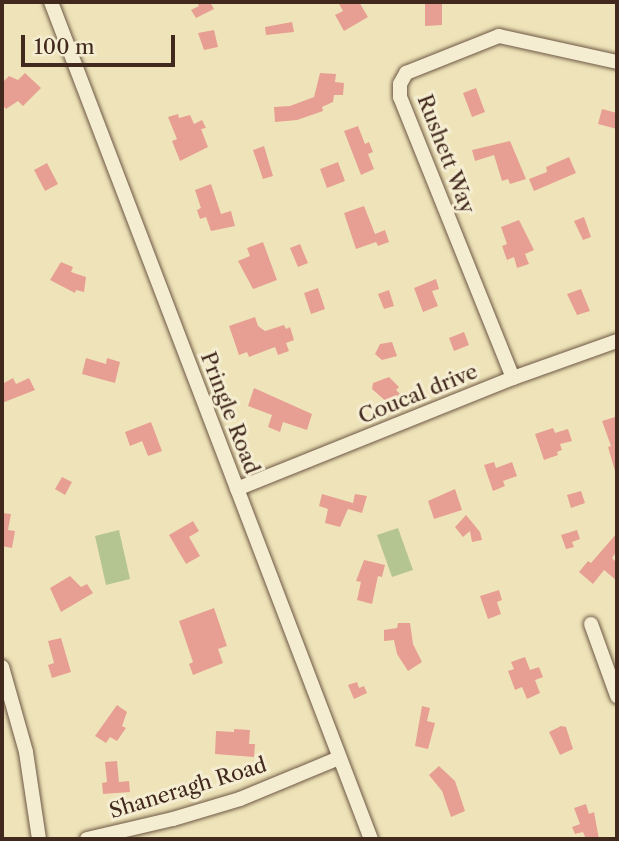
<!DOCTYPE html>
<style>
body{margin:0}
#map{position:relative;width:619px;height:841px;overflow:hidden;background:#efe4b9;font-family:"Libre Caslon Text",serif}
div>[style]{position:absolute}
.green>*{inset:0;background:#b5c592}
.building>*{inset:0;background:#e79f93}
.roads{filter:drop-shadow(0 0 2px #6d5844) drop-shadow(0 0 2px #6d5844)}
.minor>*{height:14px;margin:-7px;padding:0 7px;transform-origin:7px;border-radius:7px;background:#f5edd2}
span{translate:-50% -50%;white-space:nowrap;text-align:center;line-height:1.15;-webkit-text-stroke:6px #f5edd2;paint-order:stroke}
.street-label{font-size:21px;color:#42291d}
.frame{position:absolute;inset:0;border:4px solid #42291d;pointer-events:none}
.scale{position:absolute;left:21px;top:35px;width:154px;height:32px;box-sizing:border-box;border:4px solid #42291d;border-top:0;padding-left:9px;font-size:21px;line-height:24px;white-space:nowrap;color:#42291d;-webkit-text-stroke:5px #f5edd2;paint-order:stroke}
</style>
<div id="map">
<div class="green">
<div style="clip-path:polygon(398px 528px,413px 570px,392px 577px,377px 535px)"></div>
<div style="clip-path:polygon(119px 530px,130px 579px,106px 585px,95px 536px)"></div>
</div>
<div class="building">
<div style="clip-path:polygon(197px 2px,210px 2px,214px 9px,196px 18px,191px 10px,199px 6px)"></div>
<div style="clip-path:polygon(338px 2px,359px 2px,368px 17px,344px 31px,335px 15px,343px 11px)"></div>
<div style="clip-path:polygon(425px 2px,442px 2px,442px 25px,425px 26px)"></div>
<div style="clip-path:polygon(292px 22px,294px 32px,266px 35px,265px 27px)"></div>
<div style="clip-path:polygon(214px 30px,218px 47px,204px 50px,198px 33px)"></div>
<div style="clip-path:polygon(25px 73px,41px 88px,23px 106px,18px 101px,6px 109px,2px 104px,2px 83px,9px 76px,18px 80px)"></div>
<div style="clip-path:polygon(320px 73px,336px 74px,335px 82px,344px 83px,343px 95px,334px 95px,333px 102px,322px 107px,323px 111px,297px 120px,275px 122px,274px 107px,290px 106px,314px 97px)"></div>
<div style="clip-path:polygon(476px 88px,485px 112px,472px 117px,463px 93px)"></div>
<div style="clip-path:polygon(602px 109px,617px 113px,617px 129px,598px 124px)"></div>
<div style="clip-path:polygon(178px 114px,179px 118px,190px 115px,194px 124px,202px 120px,206px 128px,201px 129px,208px 147px,180px 161px,172px 141px,177px 139px,168px 117px)"></div>
<div style="clip-path:polygon(358px 126px,365px 144px,369px 142px,373px 152px,368px 154px,374px 169px,361px 175px,344px 131px)"></div>
<div style="clip-path:polygon(510px 141px,526px 179px,510px 184px,508px 179px,502px 181px,494px 155px,475px 161px,472px 150px)"></div>
<div style="clip-path:polygon(264px 146px,273px 176px,263px 179px,253px 150px)"></div>
<div style="clip-path:polygon(569px 157px,576px 173px,534px 191px,529px 179px,547px 172px,546px 167px)"></div>
<div style="clip-path:polygon(338px 162px,345px 181px,327px 188px,320px 169px)"></div>
<div style="clip-path:polygon(47px 163px,58px 184px,45px 191px,34px 170px)"></div>
<div style="clip-path:polygon(211px 184px,221px 214px,231px 211px,235px 226px,211px 231px,206px 217px,200px 219px,197px 210px,201px 208px,195px 190px)"></div>
<div style="clip-path:polygon(364px 206px,375px 234px,385px 230px,389px 242px,378px 246px,376px 242px,356px 249px,344px 213px)"></div>
<div style="clip-path:polygon(584px 217px,591px 237px,583px 240px,574px 221px)"></div>
<div style="clip-path:polygon(519px 220px,534px 250px,525px 254px,529px 264px,517px 268px,514px 257px,507px 260px,502px 246px,507px 244px,501px 227px)"></div>
<div style="clip-path:polygon(263px 242px,277px 280px,253px 289px,238px 261px,250px 256px,247px 248px)"></div>
<div style="clip-path:polygon(300px 244px,308px 263px,298px 267px,290px 248px)"></div>
<div style="clip-path:polygon(61px 262px,73px 267px,71px 272px,86px 277px,84px 292px,76px 290px,75px 293px,50px 280px)"></div>
<div style="clip-path:polygon(436px 279px,439px 289px,432px 291px,438px 306px,423px 312px,414px 288px)"></div>
<div style="clip-path:polygon(318px 288px,325px 309px,311px 314px,304px 293px)"></div>
<div style="clip-path:polygon(581px 289px,590px 311px,577px 315px,567px 294px)"></div>
<div style="clip-path:polygon(389px 290px,394px 306px,384px 309px,378px 294px)"></div>
<div style="clip-path:polygon(255px 317px,258px 326px,265px 331px,284px 325px,286px 329px,290px 327px,294px 340px,286px 343px,289px 351px,278px 355px,275px 347px,249px 357px,247px 352px,239px 355px,229px 326px)"></div>
<div style="clip-path:polygon(464px 332px,469px 345px,454px 351px,449px 338px)"></div>
<div style="clip-path:polygon(392px 342px,397px 356px,382px 360px,375px 354px,380px 344px)"></div>
<div style="clip-path:polygon(86px 358px,106px 364px,107px 358px,120px 362px,115px 383px,82px 374px)"></div>
<div style="clip-path:polygon(389px 377px,399px 387px,396px 390px,400px 394px,389px 404px,372px 389px,373px 383px)"></div>
<div style="clip-path:polygon(13px 378px,16px 384px,29px 378px,35px 390px,2px 403px,2px 384px)"></div>
<div style="clip-path:polygon(254px 388px,312px 414px,307px 430px,283px 422px,280px 432px,268px 427px,272px 415px,248px 406px)"></div>
<div style="clip-path:polygon(615px 417px,617px 471px,615px 471px,608px 447px,611px 446px,602px 421px)"></div>
<div style="clip-path:polygon(151px 422px,162px 451px,148px 456px,142px 441px,130px 446px,125px 432px)"></div>
<div style="clip-path:polygon(553px 428px,555px 433px,568px 429px,572px 441px,560px 444px,562px 450px,557px 452px,558px 455px,544px 460px,535px 434px)"></div>
<div style="clip-path:polygon(494px 462px,496px 468px,512px 462px,517px 476px,503px 481px,505px 486px,493px 491px,484px 465px)"></div>
<div style="clip-path:polygon(62px 477px,72px 482px,65px 495px,55px 489px)"></div>
<div style="clip-path:polygon(455px 489px,462px 510px,434px 519px,428px 501px)"></div>
<div style="clip-path:polygon(581px 491px,585px 503px,571px 508px,567px 495px)"></div>
<div style="clip-path:polygon(322px 494px,353px 503px,355px 494px,367px 496px,362px 513px,348px 509px,340px 527px,325px 523px,328px 509px,319px 506px)"></div>
<div style="clip-path:polygon(2px 513px,11px 514px,8px 530px,15px 531px,12px 548px,2px 546px)"></div>
<div style="clip-path:polygon(466px 515px,480px 532px,482px 540px,472px 542px,470px 531px,463px 537px,455px 527px)"></div>
<div style="clip-path:polygon(193px 521px,199px 531px,189px 537px,200px 556px,186px 564px,169px 535px)"></div>
<div style="clip-path:polygon(577px 530px,580px 539px,572px 542px,574px 547px,566px 549px,561px 535px)"></div>
<div style="clip-path:polygon(617px 533px,617px 551px,612px 558px,617px 563px,617px 581px,604px 570px,593px 584px,579px 572px,588px 561px,591px 563px)"></div>
<div style="clip-path:polygon(364px 560px,385px 565px,382px 577px,378px 576px,372px 604px,357px 600px,361px 582px,356px 581px)"></div>
<div style="clip-path:polygon(70px 576px,81px 587px,87px 584px,93px 593px,61px 612px,50px 588px)"></div>
<div style="clip-path:polygon(499px 590px,502px 600px,497px 602px,501px 614px,488px 619px,480px 596px)"></div>
<div style="clip-path:polygon(214px 608px,227px 646px,218px 649px,223px 663px,193px 675px,189px 664px,193px 662px,179px 621px)"></div>
<div style="clip-path:polygon(398px 623px,410px 623px,413px 644px,422px 662px,408px 671px,397px 654px,394px 640px,384px 641px,384px 630px,397px 628px)"></div>
<div style="clip-path:polygon(61px 638px,71px 672px,52px 678px,48px 665px,54px 663px,48px 641px)"></div>
<div style="clip-path:polygon(525px 657px,530px 670px,539px 667px,543px 677px,535px 680px,540px 693px,527px 699px,522px 687px,515px 690px,508px 671px,514px 669px,511px 662px)"></div>
<div style="clip-path:polygon(357px 682px,359px 688px,364px 686px,367px 693px,354px 699px,348px 685px)"></div>
<div style="clip-path:polygon(117px 705px,127px 712px,122px 726px,126px 728px,117px 741px,110px 737px,106px 743px,95px 736px)"></div>
<div style="clip-path:polygon(422px 706px,430px 708px,427px 721px,435px 723px,428px 749px,415px 746px)"></div>
<div style="clip-path:polygon(561px 726px,566px 727px,573px 749px,560px 755px,549px 732px)"></div>
<div style="clip-path:polygon(234px 729px,250px 730px,249px 744px,255px 744px,254px 757px,215px 754px,216px 731px,234px 732px)"></div>
<div style="clip-path:polygon(117px 761px,119px 782px,129px 781px,130px 792px,103px 794px,102px 783px,107px 782px,105px 762px)"></div>
<div style="clip-path:polygon(439px 766px,455px 781px,465px 811px,451px 817px,442px 791px,429px 775px)"></div>
<div style="clip-path:polygon(586px 804px,589px 814px,594px 812px,599px 839px,586px 839px,583px 832px,575px 834px,572px 827px,580px 824px,574px 808px)"></div>
</div>
<div class="roads">
<div class="minor">
<div style="left:51px;top:2px;width:896px;rotate:69.08deg"></div>
<div style="left:513px;top:378px;width:303px;rotate:-111.9deg"></div>
<div style="left:400px;top:97px;width:13px;rotate:-90deg"></div>
<div style="left:400px;top:84px;width:13px;rotate:-61deg"></div>
<div style="left:406px;top:73px;width:100px;rotate:-21.7deg"></div>
<div style="left:499px;top:36px;width:121px;rotate:12.4deg"></div>
<div style="left:237px;top:489px;width:297px;rotate:-21.9deg"></div>
<div style="left:513px;top:378px;width:110px;rotate:-19.6deg"></div>
<div style="left:591px;top:624px;width:77px;rotate:70.1deg"></div>
<div style="left:2px;top:667px;width:88px;rotate:74.2deg"></div>
<div style="left:26px;top:752px;width:88px;rotate:81.5deg"></div>
<div style="left:87px;top:839px;width:88px;rotate:-13.1deg"></div>
<div style="left:173px;top:819px;width:70px;rotate:-16.6deg"></div>
<div style="left:240px;top:799px;width:107px;rotate:-22.5deg"></div>
</div>
</div>
<div class="street-label">
<span style="left:446px;top:154px;rotate:69deg">Rushett Way</span>
<span style="left:418px;top:394px;rotate:-22deg">Coucal drive</span>
<span style="left:230px;top:413px;rotate:69deg">Pringle Road</span>
<span style="left:188px;top:788px;rotate:-17deg">Shaneragh Road</span>
</div>
<div class="frame"></div>
<div class="scale">100 m</div>
</div>
